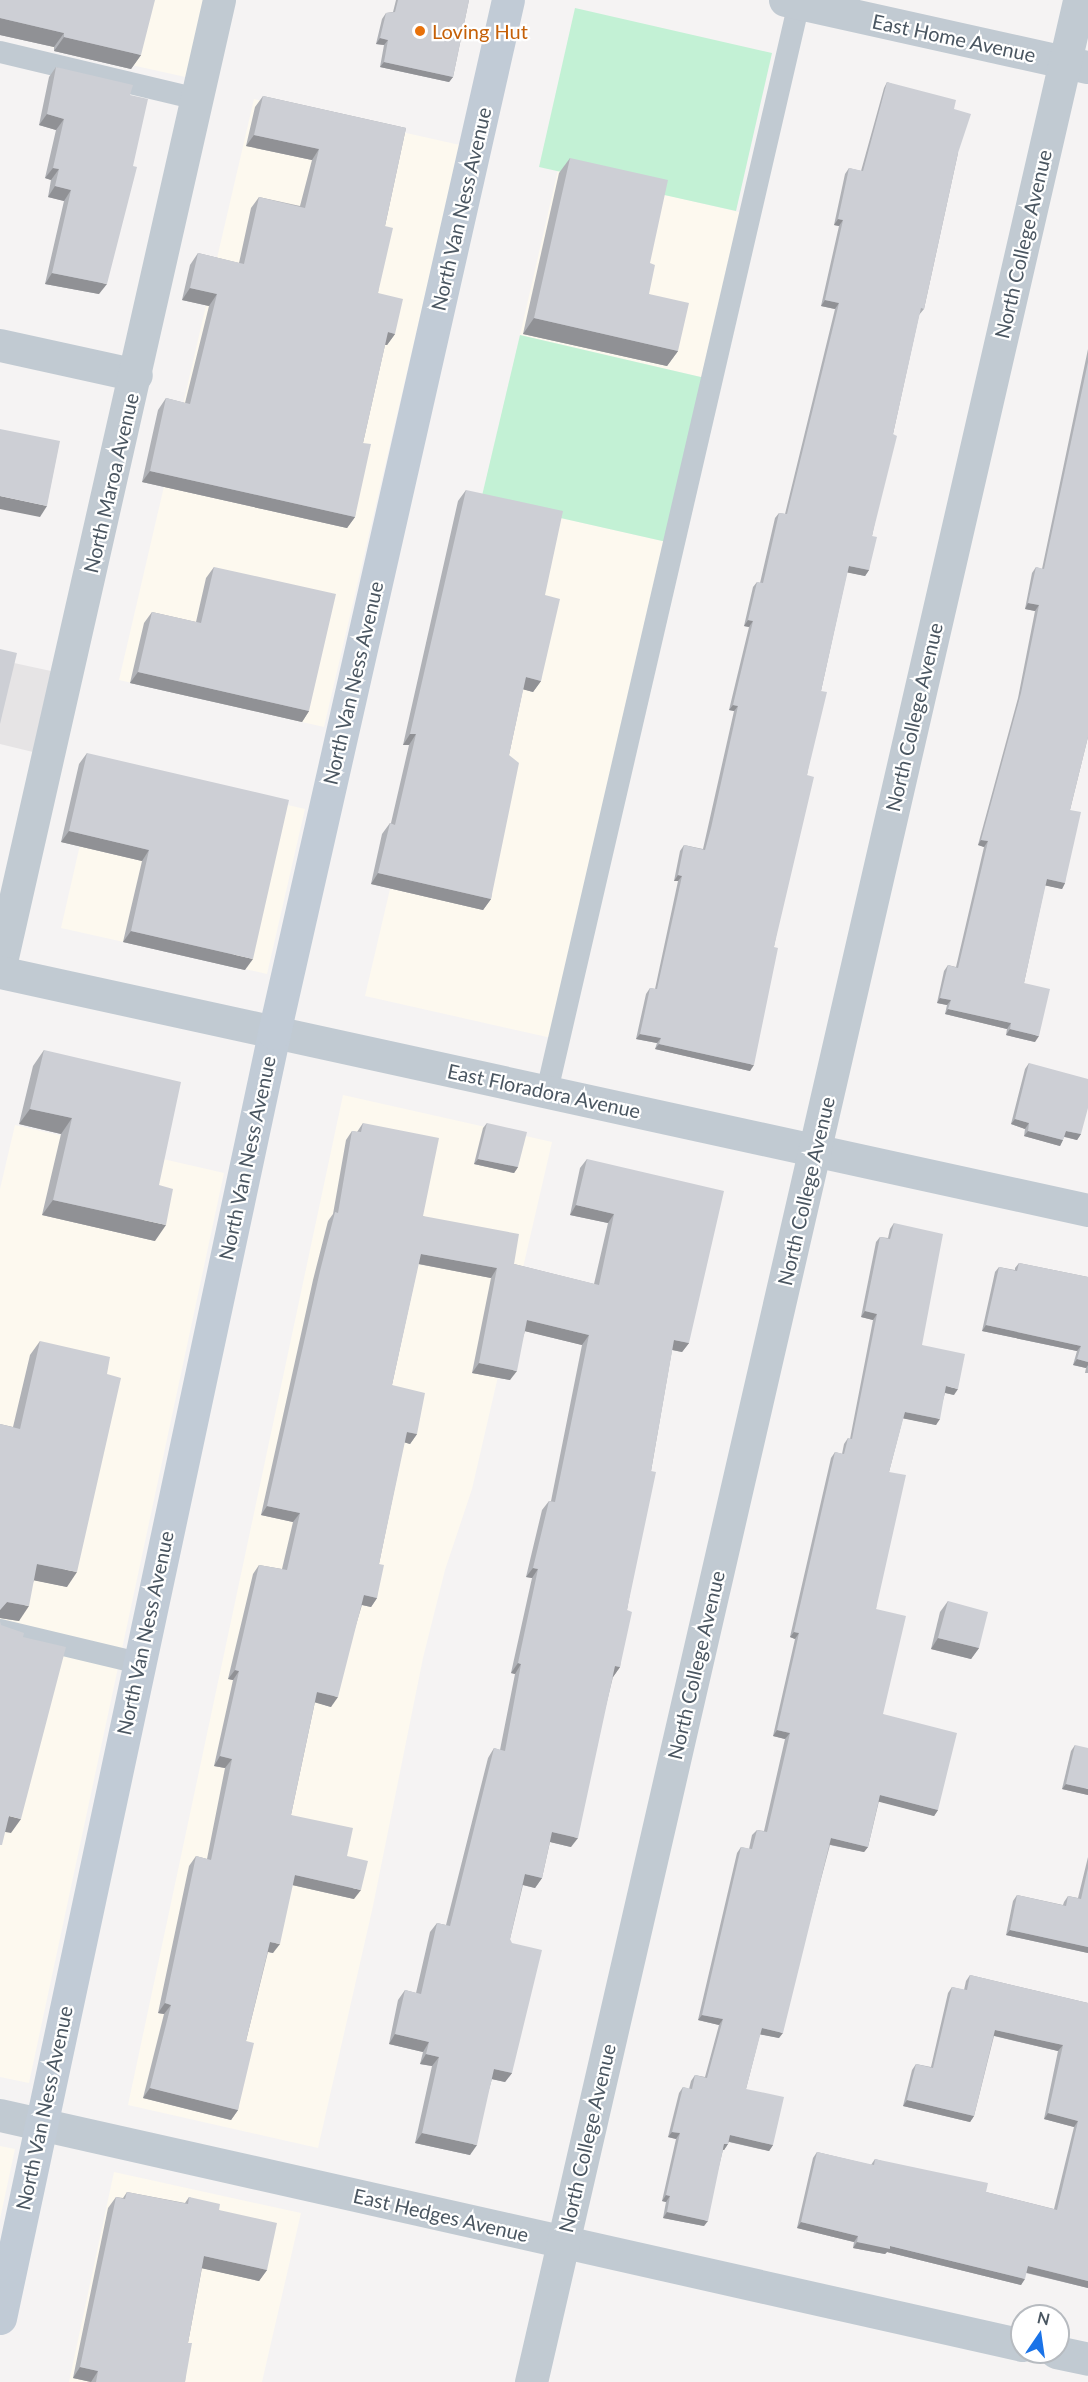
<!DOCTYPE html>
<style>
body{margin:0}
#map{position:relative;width:1088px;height:2382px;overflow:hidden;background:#f5f3f3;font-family:Lato,sans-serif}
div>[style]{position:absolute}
.commercial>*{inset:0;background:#fdf9ef}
.education>*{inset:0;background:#e6e4e5}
.green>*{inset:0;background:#c3f1d5}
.service>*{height:22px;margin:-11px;padding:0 11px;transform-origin:11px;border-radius:11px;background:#c1cad2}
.minor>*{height:33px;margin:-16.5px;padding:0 16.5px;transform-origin:16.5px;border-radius:16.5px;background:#c1cad2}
.secondary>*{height:33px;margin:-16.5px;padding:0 16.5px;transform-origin:16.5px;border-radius:16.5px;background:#c1cbd6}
.wall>*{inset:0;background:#b0b2b7}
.shaded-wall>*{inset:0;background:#909195}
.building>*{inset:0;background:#cdcfd5}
.dots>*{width:16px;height:16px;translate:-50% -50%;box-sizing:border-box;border:3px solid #fff;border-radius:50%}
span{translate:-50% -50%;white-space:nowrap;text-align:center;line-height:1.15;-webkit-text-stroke:4.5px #fff;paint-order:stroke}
.food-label{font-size:20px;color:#c56008}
.left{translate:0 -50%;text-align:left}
.street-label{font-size:20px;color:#4a5661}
.north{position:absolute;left:1010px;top:2304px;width:60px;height:60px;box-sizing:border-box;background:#fff;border:2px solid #b7bbc0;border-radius:50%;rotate:13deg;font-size:16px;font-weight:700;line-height:24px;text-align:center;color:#4a5661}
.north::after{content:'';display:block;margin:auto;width:21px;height:27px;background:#1a73e8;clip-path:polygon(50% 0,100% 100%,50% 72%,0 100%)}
</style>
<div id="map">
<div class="commercial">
<div style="clip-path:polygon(61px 0,208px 0,190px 78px,50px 47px)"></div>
<div style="clip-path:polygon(254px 99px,460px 145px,324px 727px,119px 680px)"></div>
<div style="clip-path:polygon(558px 170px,756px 216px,718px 381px,520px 335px)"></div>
<div style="clip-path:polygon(481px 500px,680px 545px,565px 1041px,365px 996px)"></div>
<div style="clip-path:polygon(99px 762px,305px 809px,267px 974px,61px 928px)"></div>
<div style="clip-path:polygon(343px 1095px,552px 1142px,472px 1489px,445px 1570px,423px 1658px,373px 1906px,318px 2148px,128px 2105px)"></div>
<div style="clip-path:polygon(15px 1125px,224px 1173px,29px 2083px,0 2077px,0 1189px)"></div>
<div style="clip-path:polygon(0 2146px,15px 2149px,0 2219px)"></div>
<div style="clip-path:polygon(114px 2172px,301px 2213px,262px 2382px,69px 2382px)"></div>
</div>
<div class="education">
<div style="clip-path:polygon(0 660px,51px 671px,33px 752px,0 744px)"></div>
</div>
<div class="green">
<div style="clip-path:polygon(575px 8px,772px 53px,736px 211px,539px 167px)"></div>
<div style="clip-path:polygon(520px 335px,718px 381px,680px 545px,481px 500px)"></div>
</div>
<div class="service">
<div style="left:0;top:52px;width:204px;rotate:13.4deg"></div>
<div style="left:547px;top:1091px;width:1117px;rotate:-76.96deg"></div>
<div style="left:0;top:1630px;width:142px;rotate:13.4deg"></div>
</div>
<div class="minor">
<div style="left:785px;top:0;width:310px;rotate:12.5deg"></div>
<div style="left:0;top:345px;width:139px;rotate:12.4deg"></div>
<div style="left:0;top:966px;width:991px;rotate:-77.23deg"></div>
<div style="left:0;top:972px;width:1114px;rotate:12.34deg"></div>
<div style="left:0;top:2115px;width:1048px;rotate:12.68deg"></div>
<div style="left:1056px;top:2352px;width:33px;rotate:12deg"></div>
<div style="left:531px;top:2382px;width:2444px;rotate:-77.04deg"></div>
</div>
<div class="secondary">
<div style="left:0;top:2318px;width:1314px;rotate:-77.96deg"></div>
<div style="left:274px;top:1033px;width:1059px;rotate:-77.24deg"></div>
</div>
<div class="wall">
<div style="clip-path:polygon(0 0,141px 55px,131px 69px,54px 51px,54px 47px,0 35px)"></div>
<div style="clip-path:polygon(396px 0,469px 0,453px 77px,449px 82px,380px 67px,384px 45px,376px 44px,382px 19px,386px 13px,393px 12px)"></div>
<div style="clip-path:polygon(56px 67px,130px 95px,99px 294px,45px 284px,64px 201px,48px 197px,51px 180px,45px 178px,56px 130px,39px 125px,49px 77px)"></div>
<div style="clip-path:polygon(887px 82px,954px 109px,958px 153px,924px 309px,919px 315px,893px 434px,872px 536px,869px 570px,865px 576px,847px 572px,821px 691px,807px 775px,750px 1071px,655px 1049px,657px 1043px,636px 1039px,646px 994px,650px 988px,655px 989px,678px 881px,674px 881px,680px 851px,684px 845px,703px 849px,734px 711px,729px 710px,749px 627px,744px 626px,753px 587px,757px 582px,760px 583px,775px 518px,779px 513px,785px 514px,835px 309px,821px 306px,839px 226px,834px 225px,845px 174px,849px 168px,861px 171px,884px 88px)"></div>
<div style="clip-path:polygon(263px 96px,406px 128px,385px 226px,378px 293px,395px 334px,387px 345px,385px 345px,363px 443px,355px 517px,347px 528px,142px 482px,158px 410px,166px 398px,185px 403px,209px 306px,182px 300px,190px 265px,198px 253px,239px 263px,251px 208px,259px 197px,300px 206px,312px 160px,246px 146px,255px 107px)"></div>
<div style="clip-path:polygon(570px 158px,649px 294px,678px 351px,667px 366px,523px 334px,559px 173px)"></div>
<div style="clip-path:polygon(1088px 349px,1088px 737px,1070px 810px,1065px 883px,1062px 889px,1045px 885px,1024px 983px,1035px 1042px,1006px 1035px,1007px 1029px,945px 1014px,947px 1005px,937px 1003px,944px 971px,948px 965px,956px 967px,984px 847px,978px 845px,1018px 698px,1035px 611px,1025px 609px,1032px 573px,1036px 567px,1042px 569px)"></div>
<div style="clip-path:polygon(466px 490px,545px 595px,541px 681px,533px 692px,523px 689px,509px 755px,491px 899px,483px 910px,371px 884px,382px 834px,390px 823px,391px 823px,409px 745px,403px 745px,458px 501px)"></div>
<div style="clip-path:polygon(214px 567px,309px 711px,302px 722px,130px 683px,144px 623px,152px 612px,196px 622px,206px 578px)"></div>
<div style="clip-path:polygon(87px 753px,245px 970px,123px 942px,142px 861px,61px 842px,79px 764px)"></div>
<div style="clip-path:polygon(44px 1050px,155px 1241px,42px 1215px,61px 1134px,19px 1124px,33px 1066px)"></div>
<div style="clip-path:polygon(1029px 1063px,1081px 1134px,1077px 1140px,1064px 1137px,1060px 1146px,1024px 1136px,1025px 1129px,1011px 1124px,1025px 1069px)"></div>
<div style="clip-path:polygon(363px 1123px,423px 1216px,514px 1264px,594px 1284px,608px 1223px,570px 1215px,580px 1168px,587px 1159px,689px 1343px,682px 1352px,672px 1350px,627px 1610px,620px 1667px,613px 1677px,571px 1847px,550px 1842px,542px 1878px,535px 1888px,523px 1885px,510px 1939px,512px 2073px,505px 2082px,492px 2079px,470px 2155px,415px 2143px,432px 2066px,420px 2064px,423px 2052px,389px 2044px,398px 2000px,405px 1990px,416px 1993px,430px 1932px,437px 1923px,446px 1925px,488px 1758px,494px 1748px,500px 1750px,515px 1674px,511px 1673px,532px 1578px,526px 1577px,542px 1510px,549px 1501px,551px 1501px,582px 1345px,525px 1331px,510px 1380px,472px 1373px,491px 1278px,418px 1264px,392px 1385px,417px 1434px,410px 1444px,404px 1442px,379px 1564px,377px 1598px,371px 1607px,362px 1605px,331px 1707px,315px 1702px,291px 1815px,347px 1856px,354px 1899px,292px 1885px,273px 1953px,268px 1952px,246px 2041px,238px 2110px,231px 2120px,143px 2098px,164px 2014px,158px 2013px,189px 1866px,196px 1856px,207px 1859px,225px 1768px,214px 1766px,233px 1680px,228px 1679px,253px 1574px,259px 1565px,282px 1569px,293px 1522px,261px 1515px,313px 1280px,328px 1221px,333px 1214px,346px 1140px,352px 1131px,357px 1132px)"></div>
<div style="clip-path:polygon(487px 1123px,518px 1167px,514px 1173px,474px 1164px,483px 1128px)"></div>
<div style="clip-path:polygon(894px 1223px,922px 1345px,954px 1395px,945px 1393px,936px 1425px,903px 1418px,889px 1472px,876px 1609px,883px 1714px,938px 1810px,934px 1816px,879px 1801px,868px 1847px,864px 1852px,830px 1845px,779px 2038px,760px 2034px,746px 2089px,773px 2145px,769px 2151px,729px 2142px,724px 2150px,723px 2150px,704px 2226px,663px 2218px,666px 2202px,662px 2201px,676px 2139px,668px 2137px,679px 2093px,683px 2087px,689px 2089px,691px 2081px,695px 2075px,705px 2077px,719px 2025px,698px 2020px,737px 1853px,741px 1847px,749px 1849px,752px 1835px,757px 1830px,764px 1831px,785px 1739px,773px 1736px,795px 1639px,790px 1637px,831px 1458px,835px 1452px,842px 1454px,844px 1444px,848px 1438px,850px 1439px,873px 1320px,861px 1317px,876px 1242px,880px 1237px,888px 1238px,890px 1229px)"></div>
<div style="clip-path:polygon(1019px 1263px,1088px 1277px,1088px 1373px,1085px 1373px,1086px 1368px,1073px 1365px,1077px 1351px,982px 1331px,995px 1272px,999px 1267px,1015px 1270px,1015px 1268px)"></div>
<div style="clip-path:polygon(40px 1341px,67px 1587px,34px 1580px,19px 1621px,0 1618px,0 1424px,13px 1427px,30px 1355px)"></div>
<div style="clip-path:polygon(948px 1601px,979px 1648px,971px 1659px,931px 1649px,940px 1612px)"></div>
<div style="clip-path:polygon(1075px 1745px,1088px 1795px,1062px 1789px,1071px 1751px)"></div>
<div style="clip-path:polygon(1088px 1857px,1088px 1953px,1006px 1935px,1013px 1901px,1017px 1895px,1063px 1905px,1064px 1902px,1068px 1896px,1078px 1898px)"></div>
<div style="clip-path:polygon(970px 1975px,1088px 2003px,1088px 2288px,1026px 2273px,1021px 2285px,887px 2252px,885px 2254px,853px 2248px,854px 2242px,797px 2228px,813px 2158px,817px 2152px,871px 2165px,875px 2159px,986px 2192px,1054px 2209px,1074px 2127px,1044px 2119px,1058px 2051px,994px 2036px,974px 2116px,970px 2122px,903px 2106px,912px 2070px,916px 2064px,931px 2067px,948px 1993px,952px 1987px,964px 1990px,966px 1981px)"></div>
<div style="clip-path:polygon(127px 2192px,185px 2203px,189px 2197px,219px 2210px,267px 2270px,259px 2281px,202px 2268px,188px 2343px,185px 2382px,91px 2382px,73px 2378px,108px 2208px,116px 2197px,123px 2198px)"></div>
</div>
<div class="shaded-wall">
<div style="clip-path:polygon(0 18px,64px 33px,54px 47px,0 35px)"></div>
<div style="clip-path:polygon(64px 37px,141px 55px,131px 69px,54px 51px)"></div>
<div style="clip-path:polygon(380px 38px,388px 40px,384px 45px,376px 44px)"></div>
<div style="clip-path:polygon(384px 62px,453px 77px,449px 82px,380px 67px)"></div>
<div style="clip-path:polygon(47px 114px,64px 119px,56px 130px,39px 125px)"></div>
<div style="clip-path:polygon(254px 135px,319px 149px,312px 160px,246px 146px)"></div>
<div style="clip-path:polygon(53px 168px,59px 169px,51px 180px,45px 178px)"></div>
<div style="clip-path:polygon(55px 186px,71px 190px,64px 201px,48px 197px)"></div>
<div style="clip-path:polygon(838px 219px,843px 220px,839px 226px,834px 225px)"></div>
<div style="clip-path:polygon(52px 273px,107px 284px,99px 294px,45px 284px)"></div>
<div style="clip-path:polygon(190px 288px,217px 294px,209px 306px,182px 300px)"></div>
<div style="clip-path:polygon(825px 300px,839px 303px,835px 309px,821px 306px)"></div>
<div style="clip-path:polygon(534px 318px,678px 351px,667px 366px,523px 334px)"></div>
<div style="clip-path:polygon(388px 332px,395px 334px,387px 345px,380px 344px)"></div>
<div style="clip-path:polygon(150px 471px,355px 517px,347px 528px,142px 482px)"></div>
<div style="clip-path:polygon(0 496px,47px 506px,40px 517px,0 509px)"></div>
<div style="clip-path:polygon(849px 566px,869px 570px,865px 576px,845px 572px)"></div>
<div style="clip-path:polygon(1028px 603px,1039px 605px,1035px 611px,1025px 609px)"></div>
<div style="clip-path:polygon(748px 620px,753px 621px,749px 627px,744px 626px)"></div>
<div style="clip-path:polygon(138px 672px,309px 711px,302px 722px,130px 683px)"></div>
<div style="clip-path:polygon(526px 677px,541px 681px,533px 692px,518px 688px)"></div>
<div style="clip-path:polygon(733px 705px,738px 706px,734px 711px,729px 710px)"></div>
<div style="clip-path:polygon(410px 734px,416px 734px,409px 745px,403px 745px)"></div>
<div style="clip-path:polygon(69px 831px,149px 850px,142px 861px,61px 842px)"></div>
<div style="clip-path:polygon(981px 840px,988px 841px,984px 847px,978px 845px)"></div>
<div style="clip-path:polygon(378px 873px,491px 899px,483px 910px,371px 884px)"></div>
<div style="clip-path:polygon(678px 875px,682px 876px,678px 881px,674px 881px)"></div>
<div style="clip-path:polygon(1047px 879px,1065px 883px,1062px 889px,1043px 885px)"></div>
<div style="clip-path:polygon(131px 931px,253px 959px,245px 970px,123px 942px)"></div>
<div style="clip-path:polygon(940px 998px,951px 1000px,947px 1005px,937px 1003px)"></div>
<div style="clip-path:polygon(948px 1009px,1011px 1023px,1007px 1029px,945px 1014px)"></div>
<div style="clip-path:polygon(1010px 1029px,1039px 1036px,1035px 1042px,1006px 1035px)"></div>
<div style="clip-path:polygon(640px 1034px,661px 1038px,657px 1043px,636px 1039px)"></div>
<div style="clip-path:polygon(659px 1044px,754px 1065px,750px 1071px,655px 1049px)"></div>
<div style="clip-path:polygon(30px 1109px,72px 1118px,61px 1134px,19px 1124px)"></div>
<div style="clip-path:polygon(1015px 1119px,1029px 1123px,1025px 1129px,1011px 1124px)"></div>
<div style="clip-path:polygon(1028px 1131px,1063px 1140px,1060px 1146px,1024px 1136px)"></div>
<div style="clip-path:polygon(1066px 1131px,1081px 1134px,1077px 1140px,1062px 1136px)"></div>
<div style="clip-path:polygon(478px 1159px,518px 1167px,514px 1173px,474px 1164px)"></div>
<div style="clip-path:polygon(53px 1200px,166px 1225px,155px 1241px,42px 1215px)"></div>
<div style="clip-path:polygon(576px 1205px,614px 1214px,608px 1223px,570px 1215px)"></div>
<div style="clip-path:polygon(421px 1254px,497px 1268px,491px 1278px,414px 1263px)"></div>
<div style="clip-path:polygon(865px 1311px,877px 1314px,873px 1320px,861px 1317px)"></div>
<div style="clip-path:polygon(527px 1320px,589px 1335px,582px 1345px,520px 1330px)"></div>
<div style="clip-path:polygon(986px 1325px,1081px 1346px,1077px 1351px,982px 1331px)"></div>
<div style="clip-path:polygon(674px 1340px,689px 1343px,682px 1352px,668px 1349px)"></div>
<div style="clip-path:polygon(1077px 1359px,1088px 1362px,1088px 1365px,1086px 1368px,1073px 1365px)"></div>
<div style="clip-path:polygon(479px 1363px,517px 1371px,510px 1380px,472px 1373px)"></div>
<div style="clip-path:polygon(946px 1386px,958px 1389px,954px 1395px,942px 1392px)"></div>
<div style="clip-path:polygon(905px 1412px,940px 1419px,936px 1425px,901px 1418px)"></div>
<div style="clip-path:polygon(407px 1432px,417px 1434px,410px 1444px,400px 1441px)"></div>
<div style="clip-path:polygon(267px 1506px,300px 1513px,293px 1522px,261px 1515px)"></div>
<div style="clip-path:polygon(37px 1564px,77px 1572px,67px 1587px,27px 1579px)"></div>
<div style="clip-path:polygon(533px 1568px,538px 1569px,532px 1578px,526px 1577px)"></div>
<div style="clip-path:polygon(364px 1595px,377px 1598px,371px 1607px,358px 1604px)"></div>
<div style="clip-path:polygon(7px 1602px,29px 1606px,19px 1621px,0 1618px,0 1610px)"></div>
<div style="clip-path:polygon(794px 1632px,799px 1633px,795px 1639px,790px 1637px)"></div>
<div style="clip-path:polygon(938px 1638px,979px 1648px,971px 1659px,931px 1649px)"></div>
<div style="clip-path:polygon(518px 1663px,521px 1664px,515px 1674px,511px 1673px)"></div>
<div style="clip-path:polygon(615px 1666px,620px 1667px,613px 1677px,608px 1676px)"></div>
<div style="clip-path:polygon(235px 1670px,239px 1671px,233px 1680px,228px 1679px)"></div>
<div style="clip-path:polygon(317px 1692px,338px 1697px,331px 1707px,310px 1701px)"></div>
<div style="clip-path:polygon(777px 1730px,790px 1733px,785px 1739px,773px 1736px)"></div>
<div style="clip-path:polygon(220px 1756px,232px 1759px,225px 1768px,214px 1766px)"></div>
<div style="clip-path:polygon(1066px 1784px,1088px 1789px,1088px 1795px,1062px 1789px)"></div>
<div style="clip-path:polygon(880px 1795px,938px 1810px,934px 1816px,876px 1801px)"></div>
<div style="clip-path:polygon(9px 1816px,21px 1819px,11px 1833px,0 1831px)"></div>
<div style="clip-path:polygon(552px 1832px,578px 1838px,571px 1847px,546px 1841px)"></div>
<div style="clip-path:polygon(831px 1838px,868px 1847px,864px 1852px,827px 1844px)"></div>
<div style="clip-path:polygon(525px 1874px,542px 1878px,535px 1888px,519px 1884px)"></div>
<div style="clip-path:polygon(295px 1875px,361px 1890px,354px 1899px,288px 1884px)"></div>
<div style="clip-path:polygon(1010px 1930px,1088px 1947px,1088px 1953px,1006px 1935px)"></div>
<div style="clip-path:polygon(270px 1942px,280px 1944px,273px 1953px,264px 1951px)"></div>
<div style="clip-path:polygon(165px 2003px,171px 2005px,164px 2014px,158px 2013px)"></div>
<div style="clip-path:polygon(702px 2015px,723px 2019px,719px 2025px,698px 2020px)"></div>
<div style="clip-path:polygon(762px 2028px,783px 2033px,779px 2038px,758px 2034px)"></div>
<div style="clip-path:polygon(995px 2030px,1063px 2045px,1058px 2051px,991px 2035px)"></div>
<div style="clip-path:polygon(395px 2034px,429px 2042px,423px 2052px,389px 2044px)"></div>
<div style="clip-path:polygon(426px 2054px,439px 2057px,432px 2066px,420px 2064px)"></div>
<div style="clip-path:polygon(494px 2069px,512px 2073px,505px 2082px,487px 2078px)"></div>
<div style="clip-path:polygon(150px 2088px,238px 2110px,231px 2120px,143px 2098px)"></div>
<div style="clip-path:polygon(907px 2100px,974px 2116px,970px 2122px,903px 2106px)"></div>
<div style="clip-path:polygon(1048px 2113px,1078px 2121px,1074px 2127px,1044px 2119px)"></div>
<div style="clip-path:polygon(672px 2132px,680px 2133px,676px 2139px,668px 2137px)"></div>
<div style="clip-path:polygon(422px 2133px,477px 2145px,470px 2155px,415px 2143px)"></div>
<div style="clip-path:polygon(730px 2135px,773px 2145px,769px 2151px,726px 2141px)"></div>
<div style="clip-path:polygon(724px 2144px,728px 2144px,724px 2150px,720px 2149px)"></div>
<div style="clip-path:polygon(666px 2195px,670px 2196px,666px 2202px,662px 2201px)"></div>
<div style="clip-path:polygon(667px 2212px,708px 2221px,704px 2226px,663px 2218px)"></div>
<div style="clip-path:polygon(801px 2222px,858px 2236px,854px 2242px,797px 2228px)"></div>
<div style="clip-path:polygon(857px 2242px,890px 2246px,1025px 2279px,1021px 2285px,887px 2252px,885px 2254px,853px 2248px)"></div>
<div style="clip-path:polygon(204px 2256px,267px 2270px,259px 2281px,196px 2267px)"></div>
<div style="clip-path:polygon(1028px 2266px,1088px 2281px,1088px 2288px,1024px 2272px)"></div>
<div style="clip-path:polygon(80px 2367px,98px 2371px,91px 2382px,73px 2378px)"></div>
</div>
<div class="building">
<div style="clip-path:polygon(0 0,155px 0,141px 55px,64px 37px,64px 33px,0 18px)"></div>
<div style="clip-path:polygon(398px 0,469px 0,453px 77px,384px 62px,388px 40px,380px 38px,386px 13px,395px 12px)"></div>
<div style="clip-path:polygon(56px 67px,133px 85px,130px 95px,148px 99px,133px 166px,137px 167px,107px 284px,52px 273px,71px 190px,55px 186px,59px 169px,53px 168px,64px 119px,47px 114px)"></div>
<div style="clip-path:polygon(887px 82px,956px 100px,954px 109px,971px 114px,958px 153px,924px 309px,921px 308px,893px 434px,897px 436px,872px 536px,877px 537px,869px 570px,849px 566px,821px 691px,827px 692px,807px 775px,814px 777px,774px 947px,778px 948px,754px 1065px,659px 1044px,661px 1038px,640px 1034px,650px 988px,657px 989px,682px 876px,678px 875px,684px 845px,705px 850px,711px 828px,738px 706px,733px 705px,753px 621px,748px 620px,757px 582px,763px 583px,779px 513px,787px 514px,839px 303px,825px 300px,843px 220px,838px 219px,849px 168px,863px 171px)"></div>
<div style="clip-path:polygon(263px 96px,406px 128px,385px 226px,393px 228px,378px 293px,403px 299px,395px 334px,388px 332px,363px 443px,371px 444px,355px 517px,150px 471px,166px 398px,190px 404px,217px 294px,190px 288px,198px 253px,244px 264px,259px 197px,305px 208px,319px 149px,254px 135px)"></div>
<div style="clip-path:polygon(570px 158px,668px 180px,650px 263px,655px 265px,649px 294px,689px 303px,678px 351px,534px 318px)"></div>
<div style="clip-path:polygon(1088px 362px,1088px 737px,1070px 810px,1081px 812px,1065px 883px,1047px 879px,1024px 983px,1050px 989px,1039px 1036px,1010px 1029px,1011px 1023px,948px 1009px,951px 1000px,940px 998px,948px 965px,958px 968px,988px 841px,981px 840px,1021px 693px,1039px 605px,1028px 603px,1036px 567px,1044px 569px)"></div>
<div style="clip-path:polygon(0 429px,60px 441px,47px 506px,0 496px)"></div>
<div style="clip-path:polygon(466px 490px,563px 511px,545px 595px,560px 599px,541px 681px,526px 677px,509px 755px,519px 763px,491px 899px,378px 873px,390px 823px,395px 825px,416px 734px,410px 734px)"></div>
<div style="clip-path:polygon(214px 567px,336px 594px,309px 711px,138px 672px,152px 612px,201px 623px)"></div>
<div style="clip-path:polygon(0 649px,17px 653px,0 724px)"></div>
<div style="clip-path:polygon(87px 753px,289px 800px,253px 959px,131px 931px,149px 850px,69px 831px)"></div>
<div style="clip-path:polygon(44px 1050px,181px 1082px,159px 1185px,173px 1189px,166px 1225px,53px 1200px,72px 1118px,30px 1109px)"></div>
<div style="clip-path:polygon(1029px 1063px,1088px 1079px,1088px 1108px,1081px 1134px,1066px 1131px,1063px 1140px,1028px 1131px,1029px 1123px,1015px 1119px)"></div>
<div style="clip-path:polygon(363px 1123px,439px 1138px,423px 1216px,519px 1234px,514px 1264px,599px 1285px,614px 1214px,576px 1205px,587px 1159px,724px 1191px,689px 1343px,674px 1340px,651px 1471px,656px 1472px,627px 1610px,632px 1612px,620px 1667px,615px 1666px,578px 1838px,552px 1832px,542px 1878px,525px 1874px,510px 1939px,512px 1943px,542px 1950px,512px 2073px,494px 2069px,477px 2145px,422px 2133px,439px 2057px,426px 2054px,429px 2042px,395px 2034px,405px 1990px,421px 1994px,437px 1923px,450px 1926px,494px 1748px,505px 1751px,521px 1664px,518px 1663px,538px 1569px,533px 1568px,549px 1501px,555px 1502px,589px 1335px,527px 1320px,517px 1371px,479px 1363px,497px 1268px,421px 1254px,392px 1385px,425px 1393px,417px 1434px,407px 1432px,379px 1564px,384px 1565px,377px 1598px,364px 1595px,338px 1697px,317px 1692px,291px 1815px,353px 1828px,347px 1856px,368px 1861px,361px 1890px,295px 1875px,280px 1944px,270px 1942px,246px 2041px,254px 2043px,238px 2110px,150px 2088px,171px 2005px,165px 2003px,196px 1856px,211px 1860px,232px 1759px,220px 1756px,239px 1671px,235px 1670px,259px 1565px,287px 1570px,300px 1513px,267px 1506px,320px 1271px,335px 1212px,338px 1213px,352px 1131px,361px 1132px)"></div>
<div style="clip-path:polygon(487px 1123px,527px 1132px,518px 1167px,478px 1159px)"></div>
<div style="clip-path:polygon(894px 1223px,943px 1234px,922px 1345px,965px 1354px,958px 1389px,946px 1386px,940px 1419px,905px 1412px,889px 1472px,906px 1475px,876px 1609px,906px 1616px,883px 1714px,957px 1733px,938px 1810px,880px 1795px,868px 1847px,831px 1838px,783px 2033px,762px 2028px,746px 2089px,784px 2097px,773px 2145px,730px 2135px,728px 2144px,724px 2144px,708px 2221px,667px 2212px,670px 2196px,666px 2195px,680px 2133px,672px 2132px,683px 2087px,692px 2089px,695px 2075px,707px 2078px,723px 2019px,702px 2015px,741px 1847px,752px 1849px,757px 1830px,767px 1832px,790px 1733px,777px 1730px,799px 1633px,794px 1632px,835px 1452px,844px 1454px,848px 1438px,852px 1439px,877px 1314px,865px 1311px,880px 1237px,890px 1239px)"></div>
<div style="clip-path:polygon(1019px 1263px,1088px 1277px,1088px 1362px,1077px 1359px,1081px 1346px,986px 1325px,999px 1267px,1017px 1271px)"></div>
<div style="clip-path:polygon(40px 1341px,110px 1357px,107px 1374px,121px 1378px,77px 1572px,37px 1564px,29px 1606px,7px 1602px,0 1610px,0 1424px,20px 1429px)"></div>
<div style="clip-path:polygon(948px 1601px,988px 1612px,979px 1648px,938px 1638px)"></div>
<div style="clip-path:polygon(0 1621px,1px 1625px,24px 1633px,23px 1637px,66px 1647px,21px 1819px,9px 1816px,2px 1845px,0 1845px)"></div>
<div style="clip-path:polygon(1075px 1745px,1088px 1748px,1088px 1789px,1066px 1784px)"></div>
<div style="clip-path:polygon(1088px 1868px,1088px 1947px,1010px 1930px,1017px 1895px,1066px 1906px,1068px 1896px,1081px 1899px)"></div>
<div style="clip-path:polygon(970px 1975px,1088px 2003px,1088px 2281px,1028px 2266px,1025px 2279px,890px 2246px,890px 2249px,857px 2242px,858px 2236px,801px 2222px,817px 2152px,874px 2165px,875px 2159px,988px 2183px,986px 2192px,1057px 2210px,1078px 2121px,1048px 2113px,1063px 2045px,995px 2030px,974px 2116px,907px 2100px,916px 2064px,933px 2068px,952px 1987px,967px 1990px)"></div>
<div style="clip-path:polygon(127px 2192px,188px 2204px,189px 2197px,220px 2204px,219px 2210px,277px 2223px,267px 2270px,204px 2256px,188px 2343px,192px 2343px,185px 2382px,96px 2382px,98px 2371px,80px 2367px,116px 2197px,125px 2199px)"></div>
</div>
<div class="dots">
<div style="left:420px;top:31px;background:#e8710a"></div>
</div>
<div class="food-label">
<span class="left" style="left:432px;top:31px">Loving Hut</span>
</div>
<div class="street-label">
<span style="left:954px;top:38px;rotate:12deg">East Home Avenue</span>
<span style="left:461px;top:209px;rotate:-77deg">North Van Ness Avenue</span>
<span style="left:1023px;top:244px;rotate:-77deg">North College Avenue</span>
<span style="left:111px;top:483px;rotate:-77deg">North Maroa Avenue</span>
<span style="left:353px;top:683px;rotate:-77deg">North Van Ness Avenue</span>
<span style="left:914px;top:717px;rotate:-77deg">North College Avenue</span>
<span style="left:544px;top:1091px;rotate:12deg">East Floradora Avenue</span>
<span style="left:247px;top:1158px;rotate:-78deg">North Van Ness Avenue</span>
<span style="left:806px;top:1191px;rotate:-77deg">North College Avenue</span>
<span style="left:145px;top:1633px;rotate:-78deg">North Van Ness Avenue</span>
<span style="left:696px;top:1665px;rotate:-77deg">North College Avenue</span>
<span style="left:44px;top:2108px;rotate:-78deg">North Van Ness Avenue</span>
<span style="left:587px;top:2138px;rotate:-77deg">North College Avenue</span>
<span style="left:441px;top:2215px;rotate:13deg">East Hedges Avenue</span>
</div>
<div class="north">N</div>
</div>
